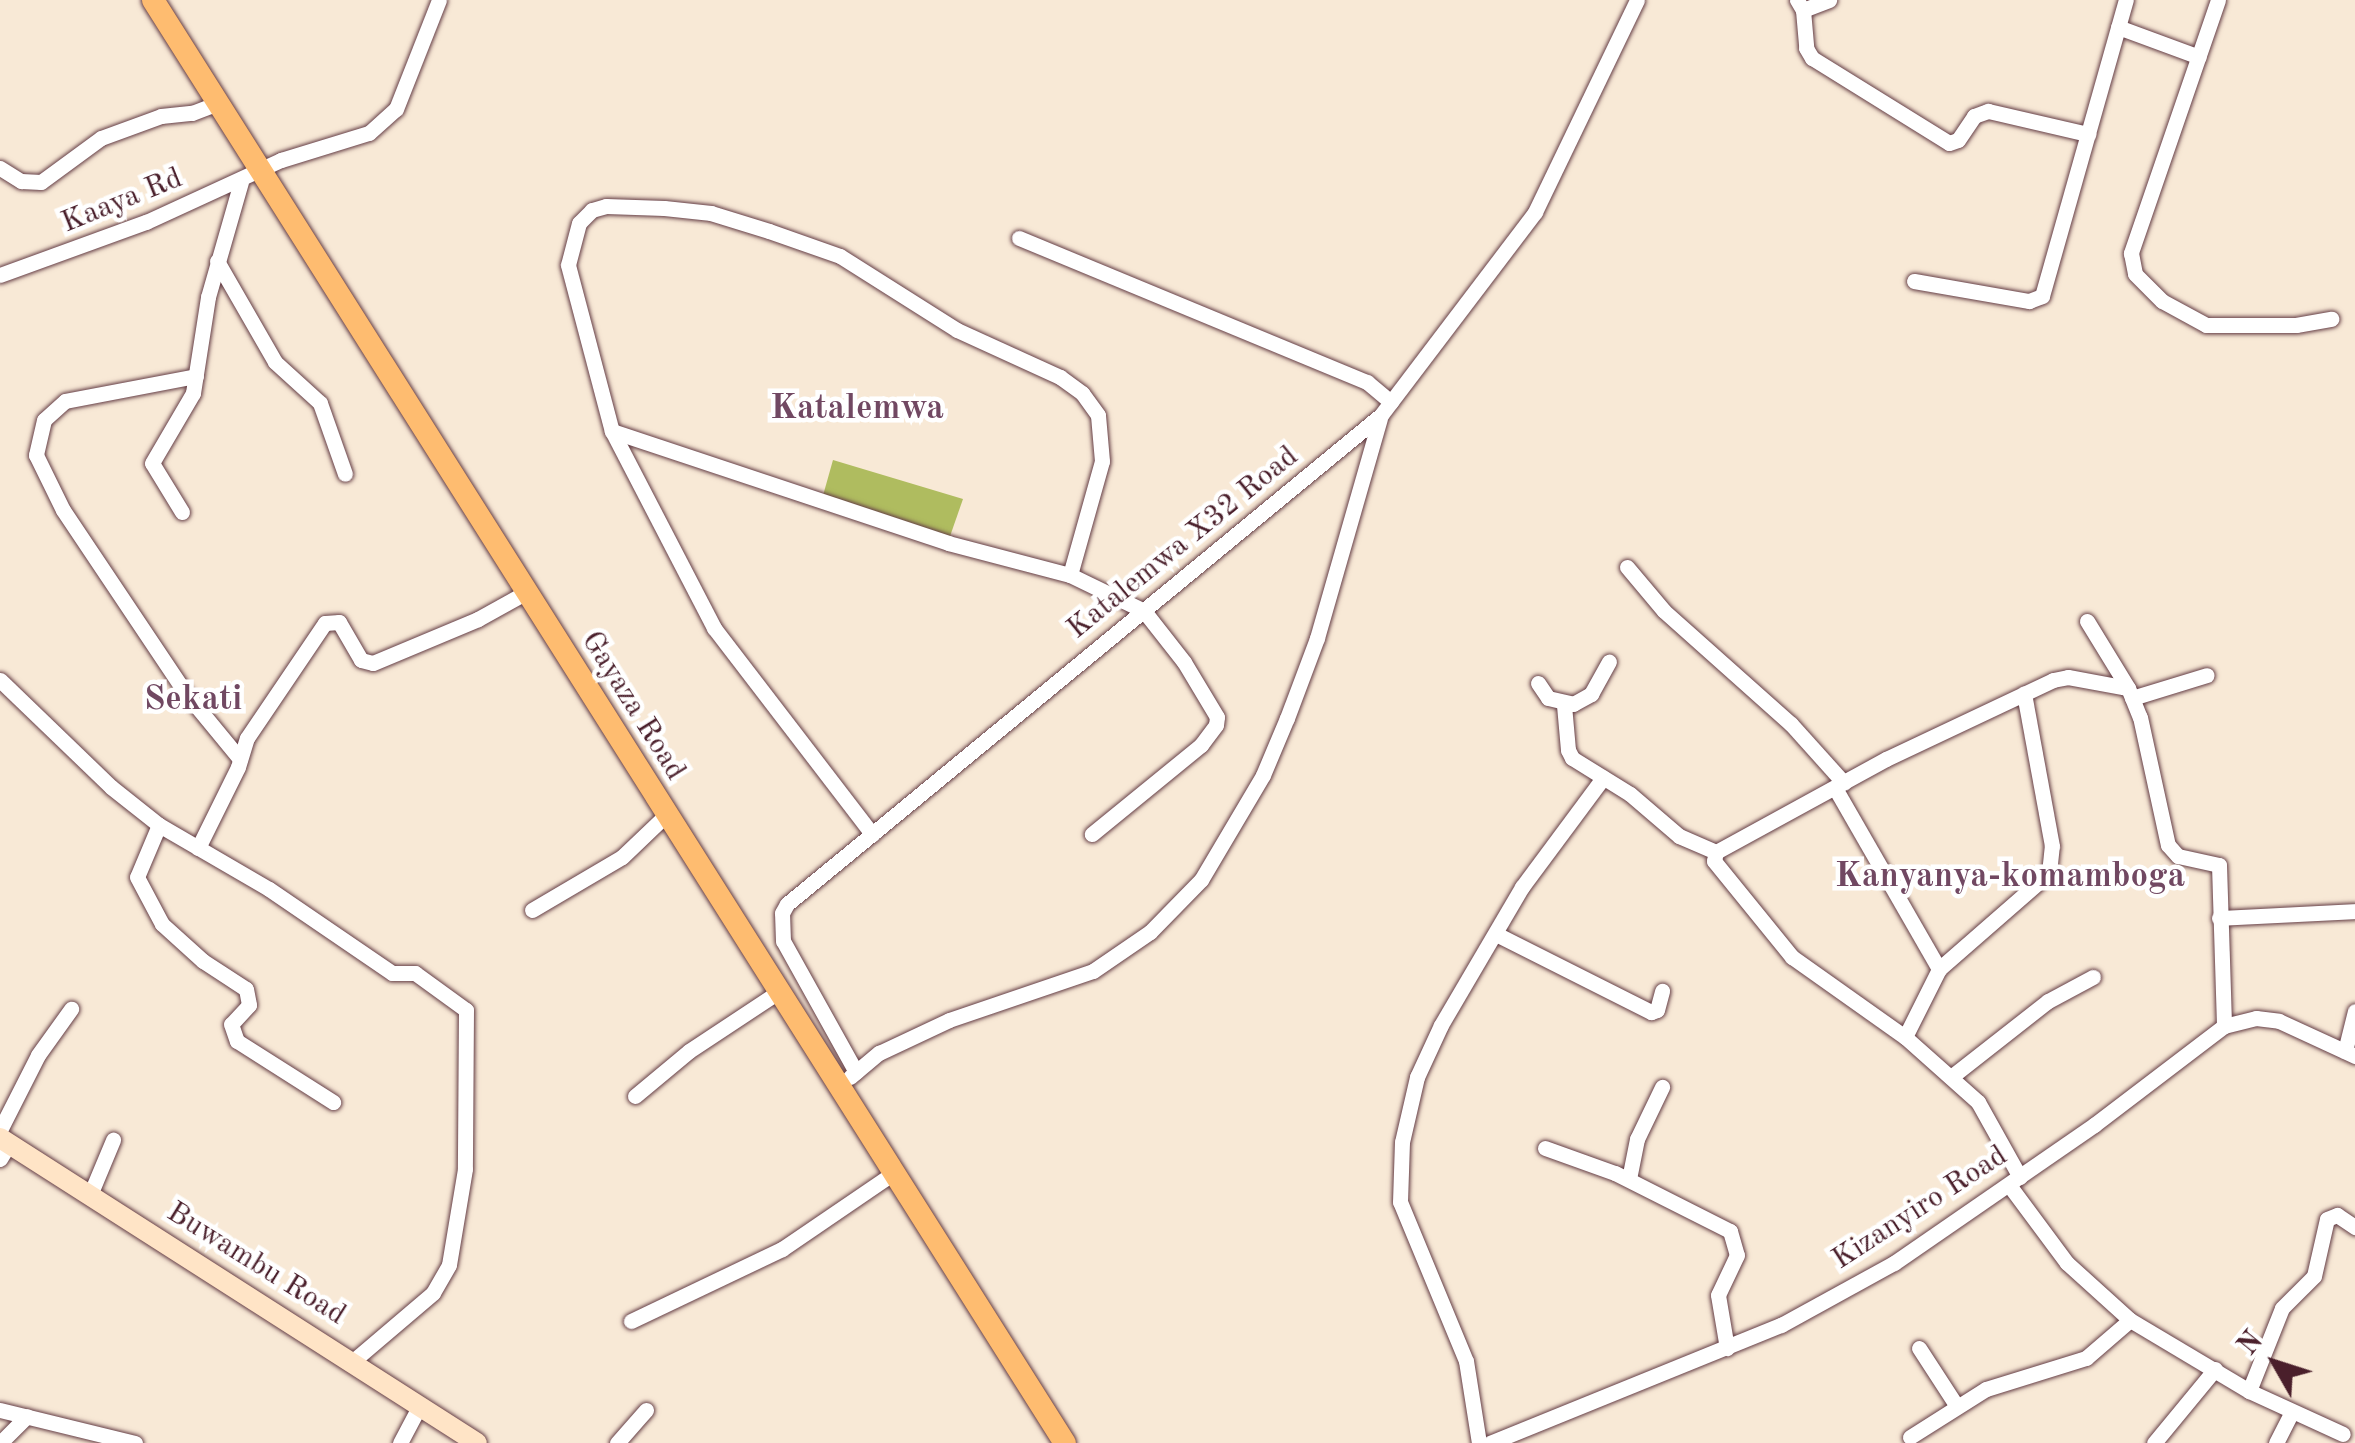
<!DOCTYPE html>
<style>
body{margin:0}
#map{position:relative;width:2355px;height:1443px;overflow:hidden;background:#f8e9d6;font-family:"Old Standard TT",serif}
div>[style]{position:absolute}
.green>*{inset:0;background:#afbc5f}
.roads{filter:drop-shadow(0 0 2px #643d45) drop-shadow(0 0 2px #643d45)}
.street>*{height:15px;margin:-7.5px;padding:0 7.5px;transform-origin:7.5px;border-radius:7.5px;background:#fff}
.secondary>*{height:20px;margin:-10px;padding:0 10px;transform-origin:10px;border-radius:10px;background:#ffe4c6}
.primary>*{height:22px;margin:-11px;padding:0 11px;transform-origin:11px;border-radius:11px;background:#febc70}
span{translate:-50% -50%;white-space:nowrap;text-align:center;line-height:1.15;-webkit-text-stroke:9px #fff;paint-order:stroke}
.street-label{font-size:30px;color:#4a1f2b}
.quarter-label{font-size:35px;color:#714862;font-weight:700}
.north{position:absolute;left:2225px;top:1313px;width:100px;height:100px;-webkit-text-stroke:8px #fff;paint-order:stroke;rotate:309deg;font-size:28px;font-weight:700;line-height:40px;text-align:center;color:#4a1f2b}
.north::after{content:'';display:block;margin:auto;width:35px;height:45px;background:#4a1f2b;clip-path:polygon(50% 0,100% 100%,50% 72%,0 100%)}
</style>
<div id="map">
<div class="green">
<div style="clip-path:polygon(833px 460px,963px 499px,948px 542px,822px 499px)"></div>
</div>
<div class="roads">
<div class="street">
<div style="left:1797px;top:0;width:12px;rotate:59deg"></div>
<div style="left:1803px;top:10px;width:38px;rotate:85deg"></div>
<div style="left:1806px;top:48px;width:12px;rotate:59deg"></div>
<div style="left:1812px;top:58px;width:161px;rotate:31.8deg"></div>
<div style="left:1949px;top:143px;width:9px;rotate:-18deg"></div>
<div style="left:1958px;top:140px;width:29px;rotate:-56deg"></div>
<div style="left:1974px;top:116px;width:15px;rotate:-20deg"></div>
<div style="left:1988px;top:111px;width:103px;rotate:13deg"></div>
<div style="left:2218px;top:0;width:268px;rotate:109deg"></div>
<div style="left:2131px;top:253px;width:21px;rotate:79deg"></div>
<div style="left:2135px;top:274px;width:38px;rotate:45deg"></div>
<div style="left:2162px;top:301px;width:50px;rotate:28.6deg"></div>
<div style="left:2206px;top:325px;width:90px"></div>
<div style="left:2296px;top:325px;width:36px;rotate:-10deg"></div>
<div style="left:1803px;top:10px;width:28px;rotate:-21deg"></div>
<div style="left:2118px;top:27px;width:86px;rotate:20.3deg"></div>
<div style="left:0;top:168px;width:25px;rotate:32deg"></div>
<div style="left:21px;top:181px;width:20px;rotate:3deg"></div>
<div style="left:41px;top:182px;width:74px;rotate:-36.3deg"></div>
<div style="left:101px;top:138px;width:64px;rotate:-20.1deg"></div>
<div style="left:161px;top:116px;width:31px;rotate:-6deg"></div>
<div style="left:192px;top:113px;width:28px;rotate:-21deg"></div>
<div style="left:1019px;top:238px;width:377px;rotate:22.5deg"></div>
<div style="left:1367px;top:382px;width:31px;rotate:40deg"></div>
<div style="left:217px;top:261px;width:116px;rotate:60.1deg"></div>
<div style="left:275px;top:362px;width:61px;rotate:42.3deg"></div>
<div style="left:320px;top:403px;width:75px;rotate:70.6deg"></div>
<div style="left:0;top:275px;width:155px;rotate:-20deg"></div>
<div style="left:146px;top:222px;width:149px;rotate:-24.7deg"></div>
<div style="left:281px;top:160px;width:92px;rotate:-17.1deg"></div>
<div style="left:369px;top:133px;width:36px;rotate:-42deg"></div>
<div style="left:396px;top:109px;width:117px;rotate:-68.5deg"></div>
<div style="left:1914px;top:281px;width:117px;rotate:9.9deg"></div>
<div style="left:2029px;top:301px;width:14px;rotate:-21deg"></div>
<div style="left:2042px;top:296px;width:308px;rotate:-74.2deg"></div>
<div style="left:196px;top:376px;width:133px;rotate:169.2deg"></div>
<div style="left:65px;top:401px;width:28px;rotate:138deg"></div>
<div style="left:44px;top:420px;width:36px;rotate:103deg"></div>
<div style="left:36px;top:455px;width:61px;rotate:63.9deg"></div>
<div style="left:63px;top:510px;width:218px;rotate:56.2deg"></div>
<div style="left:184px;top:691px;width:88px;rotate:50.5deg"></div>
<div style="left:612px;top:431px;width:222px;rotate:62.6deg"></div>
<div style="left:714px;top:628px;width:260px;rotate:52.5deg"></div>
<div style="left:182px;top:512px;width:57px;rotate:-121.5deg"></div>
<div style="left:152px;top:463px;width:81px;rotate:-59.6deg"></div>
<div style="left:193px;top:393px;width:97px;rotate:-81.1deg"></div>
<div style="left:208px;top:297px;width:120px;rotate:-74deg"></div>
<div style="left:1627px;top:567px;width:57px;rotate:49.9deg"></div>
<div style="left:1664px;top:611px;width:170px;rotate:41.7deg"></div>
<div style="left:1791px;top:724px;width:79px;rotate:48.1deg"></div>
<div style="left:1070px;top:575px;width:118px;rotate:-74.3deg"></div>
<div style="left:1102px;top:461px;width:46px;rotate:-95deg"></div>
<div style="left:1098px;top:415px;width:27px;rotate:-126deg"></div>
<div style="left:1082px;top:393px;width:27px;rotate:-144deg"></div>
<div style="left:1060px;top:377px;width:113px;rotate:-155.5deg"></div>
<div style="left:957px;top:330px;width:138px;rotate:-147.7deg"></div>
<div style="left:840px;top:256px;width:75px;rotate:-160.6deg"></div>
<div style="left:769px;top:231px;width:61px;rotate:-162.8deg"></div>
<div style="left:711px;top:213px;width:47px;rotate:-173.9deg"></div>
<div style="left:664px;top:208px;width:58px;rotate:-178deg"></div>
<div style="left:606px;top:206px;width:15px;rotate:164deg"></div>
<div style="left:592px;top:210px;width:18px;rotate:135deg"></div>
<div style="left:579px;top:223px;width:43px;rotate:104.7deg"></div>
<div style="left:568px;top:265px;width:172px;rotate:75.2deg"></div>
<div style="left:612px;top:431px;width:354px;rotate:18.4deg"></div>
<div style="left:948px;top:543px;width:126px;rotate:14.7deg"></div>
<div style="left:1070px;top:575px;width:82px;rotate:25.9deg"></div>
<div style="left:1144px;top:611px;width:65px;rotate:51.9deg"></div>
<div style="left:1184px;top:662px;width:64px;rotate:59deg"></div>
<div style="left:1217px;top:717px;width:8px;rotate:97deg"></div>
<div style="left:1216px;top:725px;width:25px;rotate:127deg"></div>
<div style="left:1201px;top:745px;width:141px;rotate:140.8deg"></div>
<div style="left:2087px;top:621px;width:79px;rotate:58.5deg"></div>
<div style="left:2128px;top:688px;width:31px;rotate:68deg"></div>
<div style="left:2140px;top:717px;width:131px;rotate:77.7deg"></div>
<div style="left:2168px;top:845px;width:15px;rotate:48deg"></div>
<div style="left:2178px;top:856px;width:42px;rotate:12.4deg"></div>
<div style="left:2219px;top:865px;width:161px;rotate:88.2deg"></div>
<div style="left:0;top:680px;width:154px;rotate:43.9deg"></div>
<div style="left:111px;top:787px;width:61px;rotate:38.4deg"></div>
<div style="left:159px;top:825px;width:127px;rotate:30.2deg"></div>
<div style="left:269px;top:889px;width:149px;rotate:34.3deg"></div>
<div style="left:392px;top:973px;width:23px"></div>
<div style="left:415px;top:973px;width:63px;rotate:36deg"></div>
<div style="left:466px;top:1010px;width:159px;rotate:90.4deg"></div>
<div style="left:465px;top:1169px;width:97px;rotate:99.5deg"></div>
<div style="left:449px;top:1265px;width:32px;rotate:120deg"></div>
<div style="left:433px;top:1293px;width:105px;rotate:139.6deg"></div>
<div style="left:1538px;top:683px;width:18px;rotate:56deg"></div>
<div style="left:1548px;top:698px;width:26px;rotate:13deg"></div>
<div style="left:1573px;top:704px;width:21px;rotate:-29deg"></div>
<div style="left:1591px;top:694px;width:37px;rotate:-61deg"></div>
<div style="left:2132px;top:698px;width:78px;rotate:-17deg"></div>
<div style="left:1564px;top:705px;width:45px;rotate:84.9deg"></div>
<div style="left:1568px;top:750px;width:9px;rotate:63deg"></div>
<div style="left:1572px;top:758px;width:68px;rotate:31.8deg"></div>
<div style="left:1630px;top:794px;width:65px;rotate:40.6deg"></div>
<div style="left:1679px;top:836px;width:40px;rotate:23.4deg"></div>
<div style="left:1835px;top:788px;width:209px;rotate:60.1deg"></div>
<div style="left:159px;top:825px;width:56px;rotate:112.9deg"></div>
<div style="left:137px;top:877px;width:53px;rotate:62deg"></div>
<div style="left:162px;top:924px;width:55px;rotate:42.1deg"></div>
<div style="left:203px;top:961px;width:51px;rotate:33.1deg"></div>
<div style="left:246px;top:989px;width:16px;rotate:79deg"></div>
<div style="left:249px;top:1005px;width:26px;rotate:133deg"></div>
<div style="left:231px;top:1024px;width:18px;rotate:71deg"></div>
<div style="left:237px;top:1041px;width:114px;rotate:32.4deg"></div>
<div style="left:198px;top:848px;width:90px;rotate:-63.7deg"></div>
<div style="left:238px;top:767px;width:30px;rotate:-73deg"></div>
<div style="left:247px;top:738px;width:139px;rotate:-55.9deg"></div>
<div style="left:325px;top:623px;width:14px;rotate:-4deg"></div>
<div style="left:339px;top:622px;width:44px;rotate:59.9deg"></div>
<div style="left:361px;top:660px;width:12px;rotate:14deg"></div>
<div style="left:373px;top:663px;width:114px;rotate:-22.7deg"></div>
<div style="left:478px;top:619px;width:54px;rotate:-29deg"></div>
<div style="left:1716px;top:852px;width:9px;rotate:103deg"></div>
<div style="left:1714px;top:861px;width:124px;rotate:50.9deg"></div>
<div style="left:1792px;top:957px;width:138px;rotate:35.3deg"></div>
<div style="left:1905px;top:1037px;width:98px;rotate:41.7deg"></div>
<div style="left:1978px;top:1102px;width:86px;rotate:60.8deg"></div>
<div style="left:1716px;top:852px;width:194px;rotate:-28.7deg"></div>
<div style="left:1886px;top:759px;width:185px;rotate:-25.3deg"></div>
<div style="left:2053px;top:680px;width:15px;rotate:-11deg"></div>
<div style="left:2068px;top:677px;width:61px;rotate:10.4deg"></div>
<div style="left:532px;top:910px;width:104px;rotate:-30.5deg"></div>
<div style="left:622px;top:857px;width:61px;rotate:-43.7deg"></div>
<div style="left:2219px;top:918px;width:136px;rotate:-2.9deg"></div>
<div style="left:1496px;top:934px;width:174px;rotate:26.7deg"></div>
<div style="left:1651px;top:1012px;width:6px;rotate:-18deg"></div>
<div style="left:1657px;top:1010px;width:20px;rotate:-75deg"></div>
<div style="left:1905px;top:1037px;width:76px;rotate:-63.4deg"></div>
<div style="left:1939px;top:969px;width:146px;rotate:-41.1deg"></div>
<div style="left:2049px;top:873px;width:27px;rotate:-84deg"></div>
<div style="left:2052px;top:846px;width:155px;rotate:-100.4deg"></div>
<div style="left:2345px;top:1051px;width:41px;rotate:-76deg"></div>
<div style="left:856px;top:1072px;width:150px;rotate:-119.1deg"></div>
<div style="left:783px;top:941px;width:28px;rotate:-92deg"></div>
<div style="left:782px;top:913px;width:10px;rotate:-61deg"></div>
<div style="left:787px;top:904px;width:769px;rotate:-39.46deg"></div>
<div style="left:1381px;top:415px;width:255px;rotate:-52.8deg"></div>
<div style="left:1535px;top:212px;width:235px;rotate:-64.3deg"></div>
<div style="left:850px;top:1077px;width:38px;rotate:-40deg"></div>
<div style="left:879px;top:1053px;width:77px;rotate:-25.2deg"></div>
<div style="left:949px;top:1020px;width:152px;rotate:-18.8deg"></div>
<div style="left:1093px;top:971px;width:69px;rotate:-34.4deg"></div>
<div style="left:1150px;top:932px;width:73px;rotate:-45.6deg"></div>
<div style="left:1201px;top:880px;width:122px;rotate:-59.4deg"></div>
<div style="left:1263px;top:775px;width:62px;rotate:-67.2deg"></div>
<div style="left:1287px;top:718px;width:85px;rotate:-69.4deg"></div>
<div style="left:1317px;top:638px;width:228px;rotate:-74deg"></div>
<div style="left:1951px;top:1077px;width:123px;rotate:-38.1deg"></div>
<div style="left:2048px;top:1001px;width:51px;rotate:-28.1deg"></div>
<div style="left:635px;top:1096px;width:70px;rotate:-39.8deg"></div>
<div style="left:689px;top:1051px;width:107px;rotate:-33.5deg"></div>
<div style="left:0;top:1130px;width:84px;rotate:-63.1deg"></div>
<div style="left:38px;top:1055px;width:57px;rotate:-54.3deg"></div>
<div style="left:1545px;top:1148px;width:74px;rotate:19.7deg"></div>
<div style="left:1615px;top:1173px;width:129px;rotate:26.8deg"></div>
<div style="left:1730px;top:1231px;width:25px;rotate:74deg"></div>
<div style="left:1737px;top:1255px;width:44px;rotate:115.4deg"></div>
<div style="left:1718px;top:1295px;width:54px;rotate:80.4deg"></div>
<div style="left:0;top:1159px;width:17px;rotate:-59deg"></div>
<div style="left:1629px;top:1179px;width:41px;rotate:-78.7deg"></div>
<div style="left:1637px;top:1139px;width:58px;rotate:-64.3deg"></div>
<div style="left:2009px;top:1185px;width:97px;rotate:53.4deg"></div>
<div style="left:2067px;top:1263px;width:85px;rotate:42.1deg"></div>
<div style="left:2130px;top:1320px;width:139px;rotate:30.8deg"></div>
<div style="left:2249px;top:1391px;width:103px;rotate:24.6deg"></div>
<div style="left:90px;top:1195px;width:60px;rotate:-67.3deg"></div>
<div style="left:631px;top:1321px;width:167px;rotate:-25.5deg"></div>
<div style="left:782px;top:1249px;width:133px;rotate:-34.3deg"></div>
<div style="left:1919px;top:1348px;width:68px;rotate:57deg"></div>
<div style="left:2249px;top:1391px;width:89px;rotate:-68.3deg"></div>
<div style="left:2282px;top:1308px;width:45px;rotate:-45deg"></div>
<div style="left:2314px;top:1276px;width:58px;rotate:-77.2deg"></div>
<div style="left:2327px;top:1219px;width:11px;rotate:-22deg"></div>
<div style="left:2337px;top:1215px;width:22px;rotate:34deg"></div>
<div style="left:0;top:1410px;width:139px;rotate:13.7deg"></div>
<div style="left:1910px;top:1437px;width:90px;rotate:-32.3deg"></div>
<div style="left:1986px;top:1389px;width:105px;rotate:-17.2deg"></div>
<div style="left:2086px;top:1358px;width:58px;rotate:-40.8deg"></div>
<div style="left:0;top:1443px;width:38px;rotate:-45deg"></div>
<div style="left:400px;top:1443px;width:43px;rotate:-62.2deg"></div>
<div style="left:617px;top:1443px;width:44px;rotate:-48.7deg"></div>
<div style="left:1479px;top:1443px;width:83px;rotate:-99deg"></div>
<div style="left:1466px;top:1361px;width:172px;rotate:-112.5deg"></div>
<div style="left:1400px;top:1202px;width:60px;rotate:-88.1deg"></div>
<div style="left:1402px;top:1142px;width:67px;rotate:-77deg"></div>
<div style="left:1417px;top:1077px;width:57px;rotate:-65.2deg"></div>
<div style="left:1441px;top:1025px;width:160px;rotate:-59.6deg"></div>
<div style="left:1522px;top:887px;width:136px;rotate:-53.4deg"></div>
<div style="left:1490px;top:1443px;width:314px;rotate:-22.1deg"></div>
<div style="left:1781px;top:1325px;width:129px;rotate:-28.8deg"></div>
<div style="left:1894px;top:1263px;width:243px;rotate:-34.6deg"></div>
<div style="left:2094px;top:1125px;width:163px;rotate:-37.3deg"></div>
<div style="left:2224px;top:1026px;width:33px;rotate:-14deg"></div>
<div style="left:2256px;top:1018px;width:23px;rotate:7deg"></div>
<div style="left:2279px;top:1021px;width:84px;rotate:24.7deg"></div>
<div style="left:2154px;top:1443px;width:96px;rotate:-50.5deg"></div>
<div style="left:2276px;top:1443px;width:34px;rotate:-63deg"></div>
</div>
<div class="secondary">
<div style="left:0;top:1138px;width:566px;rotate:32.6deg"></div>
</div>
<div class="primary">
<div style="left:153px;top:0;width:1707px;rotate:57.71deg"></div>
</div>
</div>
<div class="street-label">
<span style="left:122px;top:201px;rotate:-22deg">Kaaya Rd</span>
<span style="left:1183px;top:543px;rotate:-39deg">Katalemwa X32 Road</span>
<span style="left:633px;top:706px;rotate:58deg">Gayaza Road</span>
<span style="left:1920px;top:1208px;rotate:-33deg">Kizanyiro Road</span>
<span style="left:256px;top:1264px;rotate:32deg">Buwambu Road</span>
</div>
<div class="quarter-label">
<span style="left:857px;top:409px">Katalemwa</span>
<span style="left:193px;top:700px">Sekati</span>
<span style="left:2010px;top:877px">Kanyanya-komamboga</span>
</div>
<div class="north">N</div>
</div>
